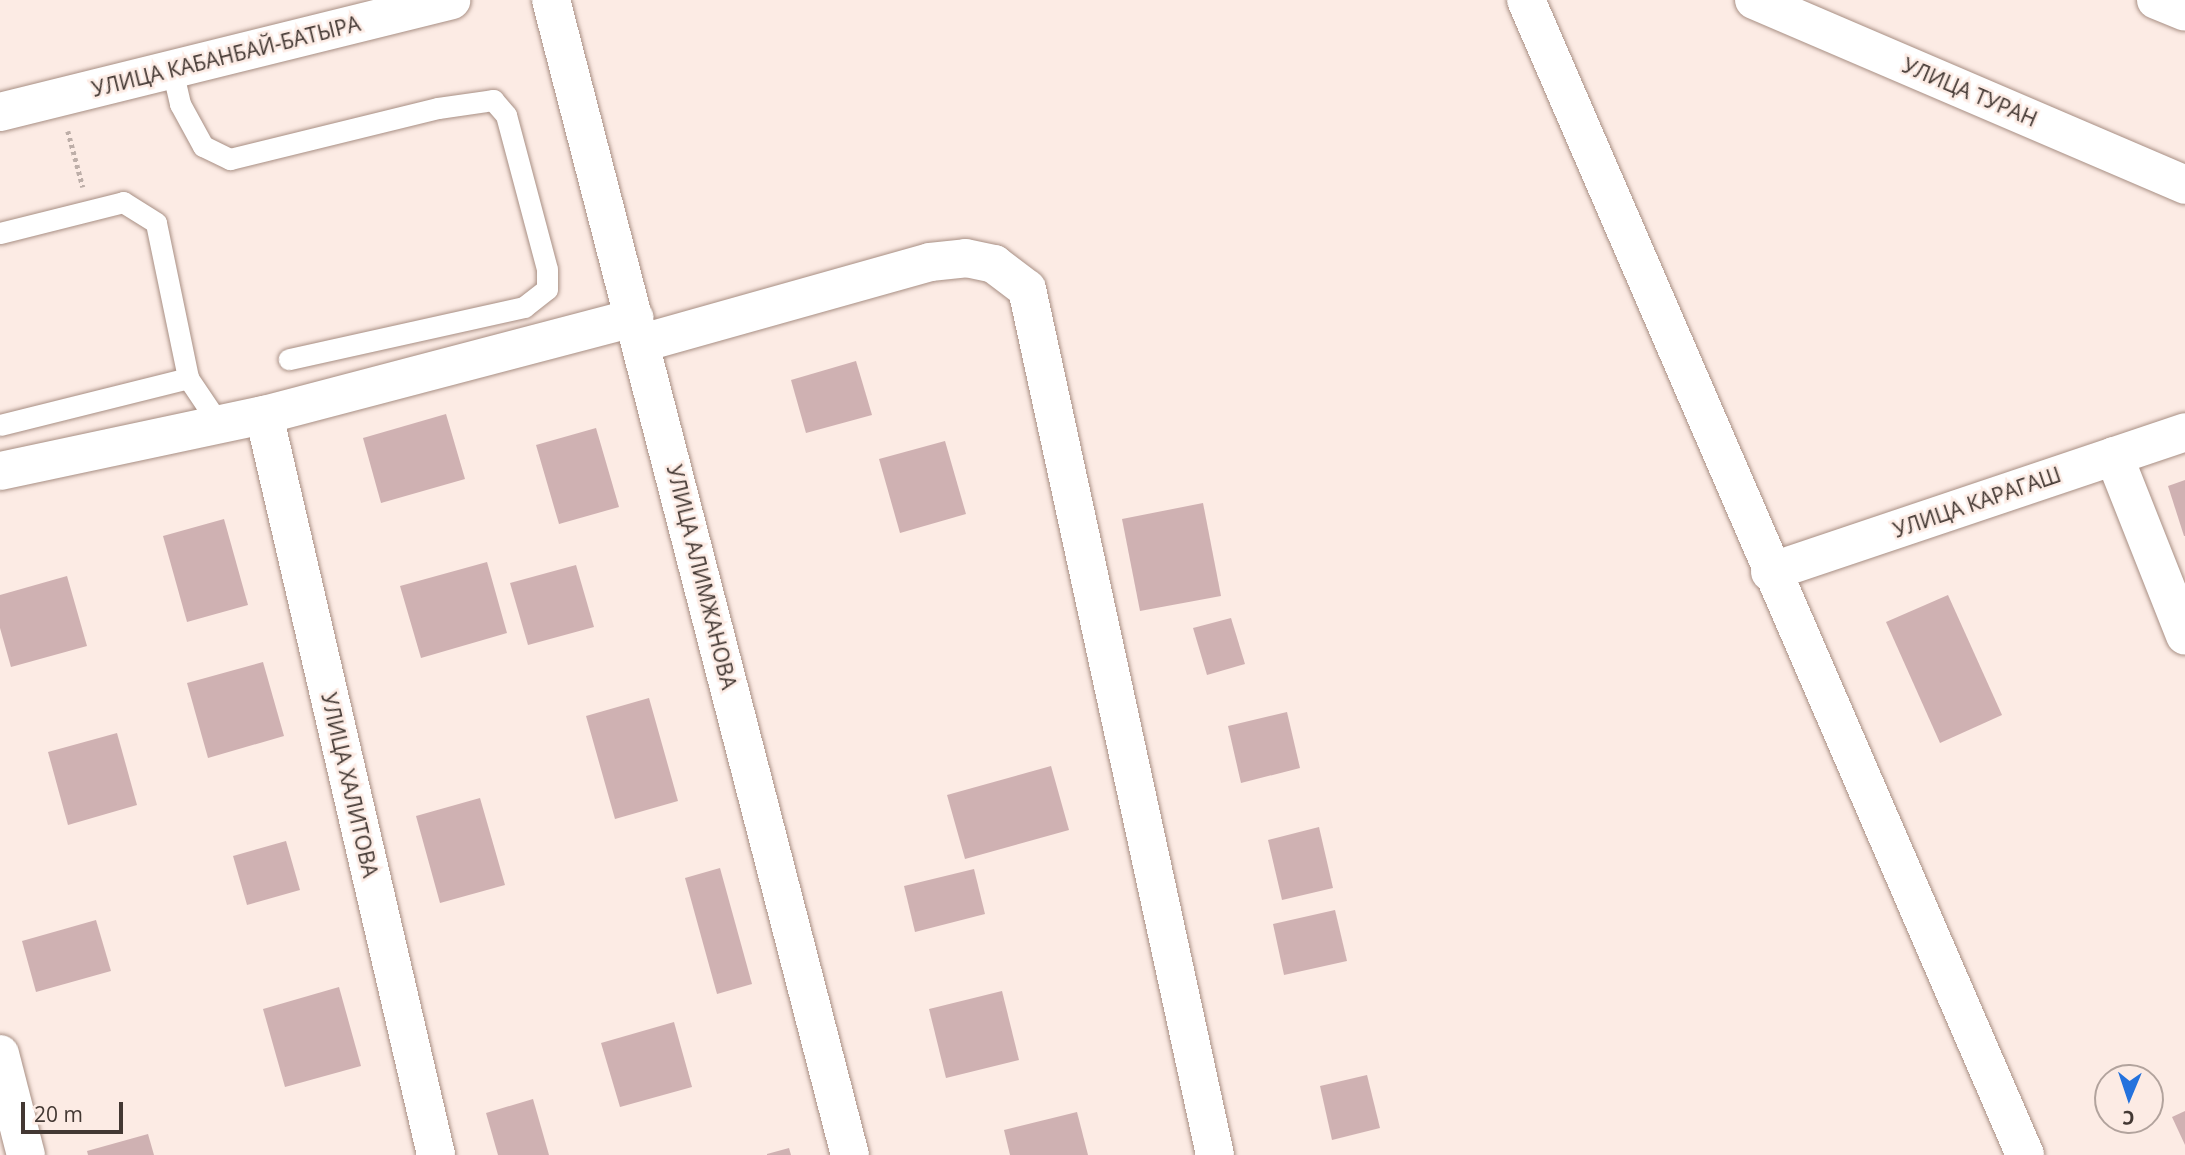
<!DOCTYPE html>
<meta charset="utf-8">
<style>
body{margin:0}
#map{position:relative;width:2185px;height:1155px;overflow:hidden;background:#fcebe4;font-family:"Open Sans",sans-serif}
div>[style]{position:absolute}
.building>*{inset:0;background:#cfb1b2}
.path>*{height:4.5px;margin-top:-2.25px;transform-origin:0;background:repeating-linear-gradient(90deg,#bdaea8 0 3.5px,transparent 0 7px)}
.roads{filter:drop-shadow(0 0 2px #a88f84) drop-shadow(0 0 2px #a88f84)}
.lane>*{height:21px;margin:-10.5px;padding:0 10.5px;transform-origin:10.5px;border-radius:10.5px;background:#fff}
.street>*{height:38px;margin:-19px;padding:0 19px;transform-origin:19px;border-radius:19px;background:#fff}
.secondary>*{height:38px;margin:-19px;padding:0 19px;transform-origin:19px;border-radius:19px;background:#fff}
span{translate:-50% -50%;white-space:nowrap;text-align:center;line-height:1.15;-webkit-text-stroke:5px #fcebe4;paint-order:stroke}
.street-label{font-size:21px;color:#433833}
.north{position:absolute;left:2094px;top:1064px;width:70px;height:70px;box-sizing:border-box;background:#fcebe4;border:2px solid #b2a39d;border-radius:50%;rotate:182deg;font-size:19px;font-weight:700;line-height:28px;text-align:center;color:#433833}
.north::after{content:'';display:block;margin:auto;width:24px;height:32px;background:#2472dd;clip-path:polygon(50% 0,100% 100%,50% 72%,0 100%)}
.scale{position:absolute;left:21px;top:1102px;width:102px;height:32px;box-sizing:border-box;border:4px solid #433833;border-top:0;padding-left:9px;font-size:21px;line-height:24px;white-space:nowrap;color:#433833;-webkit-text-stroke:5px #fcebe4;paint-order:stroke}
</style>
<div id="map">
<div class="building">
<div style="clip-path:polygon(856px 361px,872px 415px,806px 433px,791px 380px)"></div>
<div style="clip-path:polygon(446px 414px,465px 479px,381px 503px,363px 438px)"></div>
<div style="clip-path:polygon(596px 428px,619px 507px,559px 524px,536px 445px)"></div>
<div style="clip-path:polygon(945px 441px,966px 514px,900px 533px,879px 459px)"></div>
<div style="clip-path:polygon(2185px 480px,2185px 536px,2184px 536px,2168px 486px)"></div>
<div style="clip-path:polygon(1203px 503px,1221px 596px,1140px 611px,1122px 519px)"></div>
<div style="clip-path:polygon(224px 519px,248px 605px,187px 622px,163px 536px)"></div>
<div style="clip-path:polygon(487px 562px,507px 633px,421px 658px,400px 586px)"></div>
<div style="clip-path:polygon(576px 565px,594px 627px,528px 645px,510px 583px)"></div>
<div style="clip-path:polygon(67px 576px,87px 646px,11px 667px,0 628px,0 595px)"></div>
<div style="clip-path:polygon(1948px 595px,2002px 715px,1940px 743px,1886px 622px)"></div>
<div style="clip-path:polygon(1231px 618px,1245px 664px,1207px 675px,1193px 628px)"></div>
<div style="clip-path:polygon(263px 662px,284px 736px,208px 758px,187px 683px)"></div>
<div style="clip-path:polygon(649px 698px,678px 801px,615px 819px,586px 716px)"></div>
<div style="clip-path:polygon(1287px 712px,1300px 768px,1241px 783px,1228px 726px)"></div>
<div style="clip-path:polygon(117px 733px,137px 805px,68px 825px,48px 752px)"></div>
<div style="clip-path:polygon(1051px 766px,1069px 830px,965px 859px,947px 795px)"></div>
<div style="clip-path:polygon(480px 798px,505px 885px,440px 903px,416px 816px)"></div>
<div style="clip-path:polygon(1319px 827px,1333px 888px,1282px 900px,1268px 840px)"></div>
<div style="clip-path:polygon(286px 841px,300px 890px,247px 905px,233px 856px)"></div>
<div style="clip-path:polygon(720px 868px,752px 984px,717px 994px,685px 878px)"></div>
<div style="clip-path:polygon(974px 869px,985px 914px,915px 932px,904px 886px)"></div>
<div style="clip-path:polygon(1335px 910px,1347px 961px,1284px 975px,1273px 924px)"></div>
<div style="clip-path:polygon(96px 920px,111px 971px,36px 992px,22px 941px)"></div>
<div style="clip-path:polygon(339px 987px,361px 1066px,285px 1087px,263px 1009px)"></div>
<div style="clip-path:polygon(1002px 991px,1019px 1060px,946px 1078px,929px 1009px)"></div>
<div style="clip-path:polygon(674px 1022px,692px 1087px,620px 1107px,601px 1043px)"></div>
<div style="clip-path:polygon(1367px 1075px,1380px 1128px,1332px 1140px,1320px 1086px)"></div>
<div style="clip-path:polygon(533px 1099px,549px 1155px,498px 1155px,486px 1113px)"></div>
<div style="clip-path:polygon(2185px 1111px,2185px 1145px,2172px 1117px)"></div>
<div style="clip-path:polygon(1077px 1112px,1088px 1155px,1010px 1155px,1004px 1130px)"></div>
<div style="clip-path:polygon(148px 1134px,154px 1155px,88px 1155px,87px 1151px)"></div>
<div style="clip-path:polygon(789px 1148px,791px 1155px,767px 1155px,767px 1154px)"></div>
</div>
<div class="path">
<div style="left:68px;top:131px;width:58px;rotate:75deg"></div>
</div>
<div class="roads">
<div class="lane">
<div style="left:172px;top:69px;width:36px;rotate:77deg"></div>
<div style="left:180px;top:104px;width:48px;rotate:61.3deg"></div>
<div style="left:203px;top:146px;width:30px;rotate:26deg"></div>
<div style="left:230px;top:159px;width:214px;rotate:-13.8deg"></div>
<div style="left:438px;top:108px;width:56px;rotate:-8.3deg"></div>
<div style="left:493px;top:100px;width:20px;rotate:49deg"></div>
<div style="left:506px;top:115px;width:159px;rotate:75.1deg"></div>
<div style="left:547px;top:269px;width:20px;rotate:90deg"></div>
<div style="left:547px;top:289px;width:29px;rotate:142deg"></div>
<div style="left:524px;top:307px;width:241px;rotate:167.5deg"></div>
<div style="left:0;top:233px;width:127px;rotate:-14.1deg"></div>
<div style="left:123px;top:202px;width:39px;rotate:32deg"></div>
<div style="left:156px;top:223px;width:158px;rotate:78.3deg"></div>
<div style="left:188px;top:378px;width:55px;rotate:56deg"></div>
<div style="left:0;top:425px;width:194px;rotate:-14deg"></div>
</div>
<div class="street">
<div style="left:1754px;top:0;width:469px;rotate:23.2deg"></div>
<div style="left:2156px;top:0;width:31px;rotate:22deg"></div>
<div style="left:642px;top:343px;width:299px;rotate:-15.7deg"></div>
<div style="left:930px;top:262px;width:36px;rotate:-6deg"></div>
<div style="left:966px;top:258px;width:29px;rotate:12deg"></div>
<div style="left:994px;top:264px;width:41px;rotate:37.1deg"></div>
<div style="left:1027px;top:289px;width:886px;rotate:77.75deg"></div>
<div style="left:264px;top:415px;width:760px;rotate:76.91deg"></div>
<div style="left:2114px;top:456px;width:193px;rotate:68.4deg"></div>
<div style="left:0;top:471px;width:270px;rotate:-12deg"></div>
<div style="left:264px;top:415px;width:383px;rotate:-14.7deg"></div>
<div style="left:1770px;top:572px;width:438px;rotate:-18.6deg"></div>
<div style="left:0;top:1054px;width:104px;rotate:75.6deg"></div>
</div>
<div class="secondary">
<div style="left:551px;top:0;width:1193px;rotate:75.49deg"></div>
<div style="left:1526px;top:0;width:1258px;rotate:66.63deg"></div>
<div style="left:0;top:112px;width:465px;rotate:-13.9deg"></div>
</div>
</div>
<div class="street-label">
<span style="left:226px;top:56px;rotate:-14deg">УЛИЦА КАБАНБАЙ-БАТЫРА</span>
<span style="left:1970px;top:92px;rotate:23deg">УЛИЦА ТУРАН</span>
<span style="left:1977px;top:502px;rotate:-19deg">УЛИЦА КАРАГАШ</span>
<span style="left:702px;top:577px;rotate:76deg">УЛИЦА АЛИМЖАНОВА</span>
<span style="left:350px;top:785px;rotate:77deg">УЛИЦА ХАЛИТОВА</span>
</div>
<div class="north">С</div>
<div class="scale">20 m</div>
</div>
